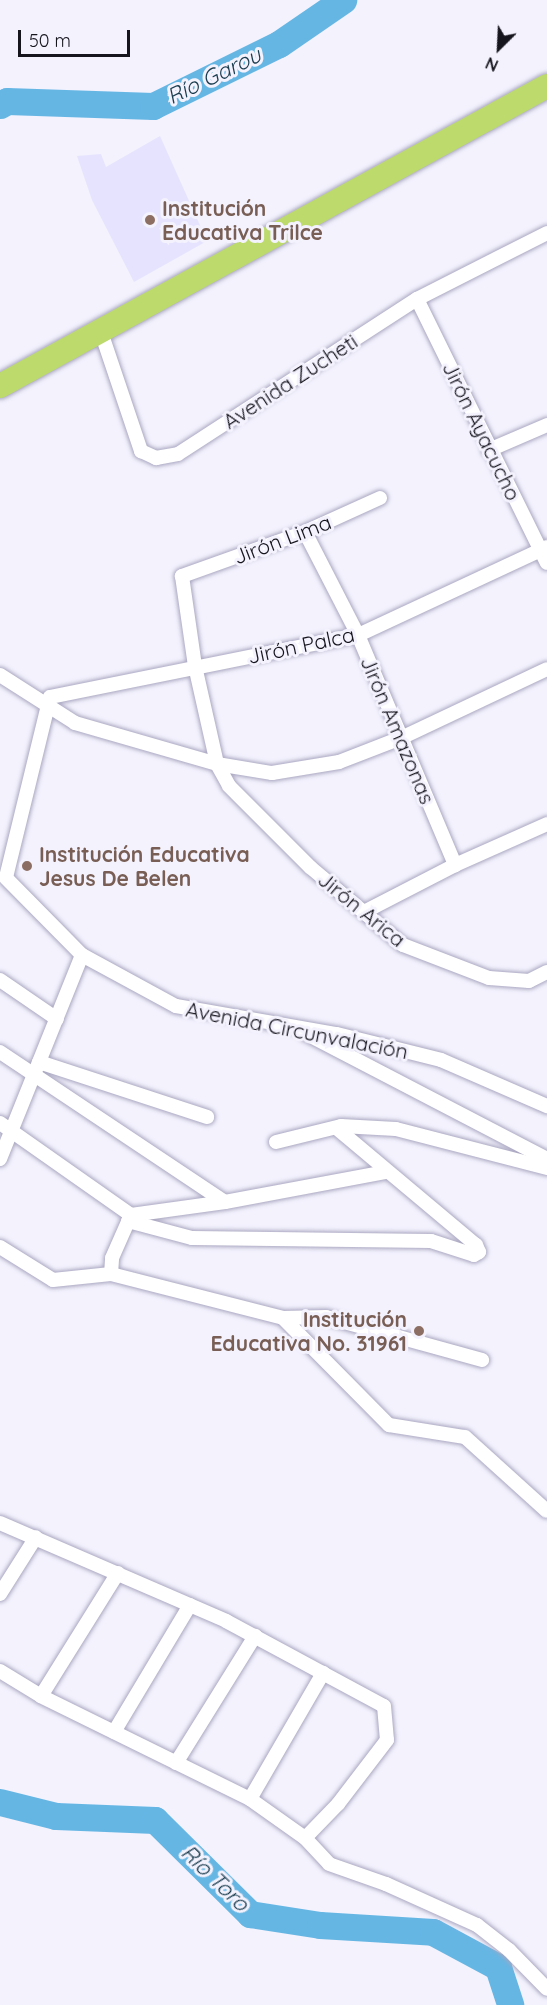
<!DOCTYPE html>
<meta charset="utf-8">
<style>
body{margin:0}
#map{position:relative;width:547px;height:2005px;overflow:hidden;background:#f3f2fd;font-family:Quicksand,sans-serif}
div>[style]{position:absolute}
.built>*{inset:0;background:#e6e3ff}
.river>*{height:27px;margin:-13.5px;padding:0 13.5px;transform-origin:13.5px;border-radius:13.5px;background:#66b6e4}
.roads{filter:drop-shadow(0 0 2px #aaa7c1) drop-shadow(0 0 2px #aaa7c1)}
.street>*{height:14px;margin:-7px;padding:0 7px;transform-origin:7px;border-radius:7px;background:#fff}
.highway>*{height:24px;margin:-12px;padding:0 12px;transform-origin:12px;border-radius:12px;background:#bdda6c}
.dots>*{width:16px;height:16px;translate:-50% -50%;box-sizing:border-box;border:3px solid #f3f2fd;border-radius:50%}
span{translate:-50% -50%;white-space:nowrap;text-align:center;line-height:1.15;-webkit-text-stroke:6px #f3f2fd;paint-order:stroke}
.education-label{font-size:21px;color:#785e54;font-weight:700}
.left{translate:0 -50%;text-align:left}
.right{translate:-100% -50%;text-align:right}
.street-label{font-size:21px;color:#16151e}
.water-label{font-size:22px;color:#183b4e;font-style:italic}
.north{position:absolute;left:469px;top:18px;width:60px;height:60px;-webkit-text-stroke:4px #f3f2fd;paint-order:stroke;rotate:204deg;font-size:16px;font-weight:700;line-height:24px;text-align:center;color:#16151e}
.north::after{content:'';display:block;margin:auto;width:21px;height:27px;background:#16151e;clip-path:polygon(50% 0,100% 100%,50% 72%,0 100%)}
.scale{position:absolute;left:18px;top:30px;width:112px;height:27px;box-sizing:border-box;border:3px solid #16151e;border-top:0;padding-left:8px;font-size:18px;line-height:21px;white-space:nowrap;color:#16151e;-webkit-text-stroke:4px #f3f2fd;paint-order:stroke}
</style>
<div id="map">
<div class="built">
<div style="clip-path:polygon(160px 136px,207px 241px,134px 282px,92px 200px,77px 156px,101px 154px,106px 167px)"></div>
</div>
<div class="river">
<div style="left:0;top:105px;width:8px;rotate:-30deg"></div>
<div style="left:7px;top:101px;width:146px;rotate:2deg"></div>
<div style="left:153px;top:106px;width:140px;rotate:-26.2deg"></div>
<div style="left:279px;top:44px;width:78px;rotate:-34.5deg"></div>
<div style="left:0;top:1802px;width:58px;rotate:14deg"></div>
<div style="left:56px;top:1816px;width:99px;rotate:2.3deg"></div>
<div style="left:155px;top:1820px;width:134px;rotate:44.7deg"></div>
<div style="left:250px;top:1914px;width:71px;rotate:8.9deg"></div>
<div style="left:320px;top:1925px;width:113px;rotate:3.5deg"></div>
<div style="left:433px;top:1932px;width:74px;rotate:28.3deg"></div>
<div style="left:498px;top:1967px;width:40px;rotate:72deg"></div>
</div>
<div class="roads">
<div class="street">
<div style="left:417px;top:299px;width:294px;rotate:63.8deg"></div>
<div style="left:101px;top:332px;width:126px;rotate:71.4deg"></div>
<div style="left:141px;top:451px;width:17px;rotate:25deg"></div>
<div style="left:156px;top:458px;width:22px;rotate:-10deg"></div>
<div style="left:178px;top:454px;width:285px;rotate:-33deg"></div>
<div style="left:417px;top:299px;width:146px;rotate:-26.9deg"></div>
<div style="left:489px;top:450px;width:63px;rotate:-23.3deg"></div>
<div style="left:380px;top:498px;width:82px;rotate:155.6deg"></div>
<div style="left:305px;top:532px;width:131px;rotate:160.3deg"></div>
<div style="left:182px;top:576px;width:91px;rotate:81.8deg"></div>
<div style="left:195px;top:666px;width:100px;rotate:77.3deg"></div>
<div style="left:217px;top:764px;width:25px;rotate:61deg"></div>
<div style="left:229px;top:786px;width:115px;rotate:45deg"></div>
<div style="left:310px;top:867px;width:121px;rotate:40deg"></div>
<div style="left:403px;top:945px;width:92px;rotate:21deg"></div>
<div style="left:489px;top:978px;width:40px;rotate:4.3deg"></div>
<div style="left:529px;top:981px;width:20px;rotate:-27deg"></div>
<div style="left:305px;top:532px;width:116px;rotate:62.8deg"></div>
<div style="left:358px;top:635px;width:250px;rotate:67.1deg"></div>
<div style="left:547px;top:547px;width:208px;rotate:155deg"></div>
<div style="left:358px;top:635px;width:314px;rotate:168.6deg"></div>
<div style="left:50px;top:697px;width:186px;rotate:103.7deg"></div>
<div style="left:6px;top:878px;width:108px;rotate:45.4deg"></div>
<div style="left:82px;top:955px;width:107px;rotate:28.5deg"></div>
<div style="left:176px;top:1006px;width:163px;rotate:9.9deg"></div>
<div style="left:337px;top:1034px;width:107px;rotate:14deg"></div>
<div style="left:441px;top:1060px;width:116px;rotate:23.5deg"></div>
<div style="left:0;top:675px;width:89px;rotate:32.6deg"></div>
<div style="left:75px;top:723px;width:148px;rotate:16.1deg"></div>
<div style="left:217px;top:764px;width:56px;rotate:9.3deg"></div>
<div style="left:272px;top:773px;width:68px;rotate:-9.3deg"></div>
<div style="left:339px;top:762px;width:66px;rotate:-21.2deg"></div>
<div style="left:401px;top:738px;width:161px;rotate:-25.3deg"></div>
<div style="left:364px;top:912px;width:102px;rotate:-27.3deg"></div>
<div style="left:455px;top:865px;width:101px;rotate:-24deg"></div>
<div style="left:0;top:980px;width:69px;rotate:34.4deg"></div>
<div style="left:305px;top:1033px;width:273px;rotate:27.5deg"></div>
<div style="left:0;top:1052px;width:270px;rotate:33.7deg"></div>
<div style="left:39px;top:1062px;width:177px;rotate:18.1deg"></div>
<div style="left:0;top:1123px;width:160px;rotate:35.1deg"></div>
<div style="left:276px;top:1142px;width:67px;rotate:-13.8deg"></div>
<div style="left:341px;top:1126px;width:55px;rotate:3.1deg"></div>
<div style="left:396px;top:1129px;width:156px;rotate:14.5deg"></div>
<div style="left:0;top:1159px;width:220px;rotate:-68.1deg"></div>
<div style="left:128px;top:1221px;width:66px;rotate:14.9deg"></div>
<div style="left:192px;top:1238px;width:239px;rotate:0.7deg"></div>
<div style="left:431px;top:1241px;width:45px;rotate:18deg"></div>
<div style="left:474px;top:1255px;width:6px;rotate:-31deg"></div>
<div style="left:479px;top:1252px;width:8px;rotate:-113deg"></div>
<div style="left:476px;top:1245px;width:180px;rotate:-140deg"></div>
<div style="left:0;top:1247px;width:62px;rotate:31.9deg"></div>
<div style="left:53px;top:1280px;width:58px;rotate:-5.9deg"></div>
<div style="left:111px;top:1274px;width:178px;rotate:14.3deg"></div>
<div style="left:283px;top:1318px;width:43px;rotate:-1.3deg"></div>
<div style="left:326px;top:1317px;width:162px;rotate:15.4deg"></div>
<div style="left:111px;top:1274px;width:16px;rotate:-86deg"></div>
<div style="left:112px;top:1258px;width:47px;rotate:-66.2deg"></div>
<div style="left:131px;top:1215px;width:95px;rotate:-7.9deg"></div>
<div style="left:225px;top:1202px;width:164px;rotate:-10.6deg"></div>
<div style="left:283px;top:1318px;width:151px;rotate:45.3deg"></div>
<div style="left:389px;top:1425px;width:77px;rotate:9deg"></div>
<div style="left:465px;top:1437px;width:110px;rotate:42.1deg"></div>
<div style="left:0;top:1523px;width:246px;rotate:23.4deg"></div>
<div style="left:226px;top:1621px;width:179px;rotate:28.3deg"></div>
<div style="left:384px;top:1706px;width:34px;rotate:85deg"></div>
<div style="left:387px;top:1740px;width:81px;rotate:127.4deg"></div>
<div style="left:338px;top:1804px;width:47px;rotate:134.1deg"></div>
<div style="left:305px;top:1838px;width:67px;rotate:-144.7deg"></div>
<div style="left:250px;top:1799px;width:233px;rotate:-153.8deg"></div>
<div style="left:41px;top:1696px;width:48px;rotate:-148.6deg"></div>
<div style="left:0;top:1594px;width:67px;rotate:-57.7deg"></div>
<div style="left:41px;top:1696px;width:145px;rotate:-58deg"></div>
<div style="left:114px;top:1732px;width:148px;rotate:-59.1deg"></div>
<div style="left:176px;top:1763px;width:150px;rotate:-58.1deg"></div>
<div style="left:250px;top:1799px;width:146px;rotate:-59.9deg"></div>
<div style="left:305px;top:1838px;width:35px;rotate:47deg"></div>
<div style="left:329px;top:1864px;width:60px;rotate:19.3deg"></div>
<div style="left:386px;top:1884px;width:100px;rotate:24.3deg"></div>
<div style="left:477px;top:1925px;width:41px;rotate:38deg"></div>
<div style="left:509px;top:1950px;width:54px;rotate:45.7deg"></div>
</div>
<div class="highway">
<div style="left:0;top:386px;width:624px;rotate:-28.74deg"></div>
</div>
</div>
<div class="dots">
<div style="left:150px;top:220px;background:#8d6e63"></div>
<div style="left:27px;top:866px;background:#8d6e63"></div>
<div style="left:419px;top:1331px;background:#8d6e63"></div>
</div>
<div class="education-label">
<span class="left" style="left:162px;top:220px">Institución<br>Educativa Trilce</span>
<span class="left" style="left:39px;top:866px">Institución Educativa<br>Jesus De Belen</span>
<span class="right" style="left:407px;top:1331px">Institución<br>Educativa No. 31961</span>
</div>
<div class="street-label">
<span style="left:290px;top:381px;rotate:-33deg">Avenida Zucheti</span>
<span style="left:482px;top:431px;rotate:64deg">Jirón Ayacucho</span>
<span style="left:282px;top:539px;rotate:-21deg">Jirón Lima</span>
<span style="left:301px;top:645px;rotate:-12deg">Jirón Palca</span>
<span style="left:398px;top:730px;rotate:67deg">Jirón Amazonas</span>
<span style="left:362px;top:909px;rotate:39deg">Jirón Arica</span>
<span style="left:297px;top:1030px;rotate:11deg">Avenida Circunvalación</span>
</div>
<div class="water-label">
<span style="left:214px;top:76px;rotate:-26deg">Río Garou</span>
<span style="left:215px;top:1878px;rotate:44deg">Río Toro</span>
</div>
<div class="north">N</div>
<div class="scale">50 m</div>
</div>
